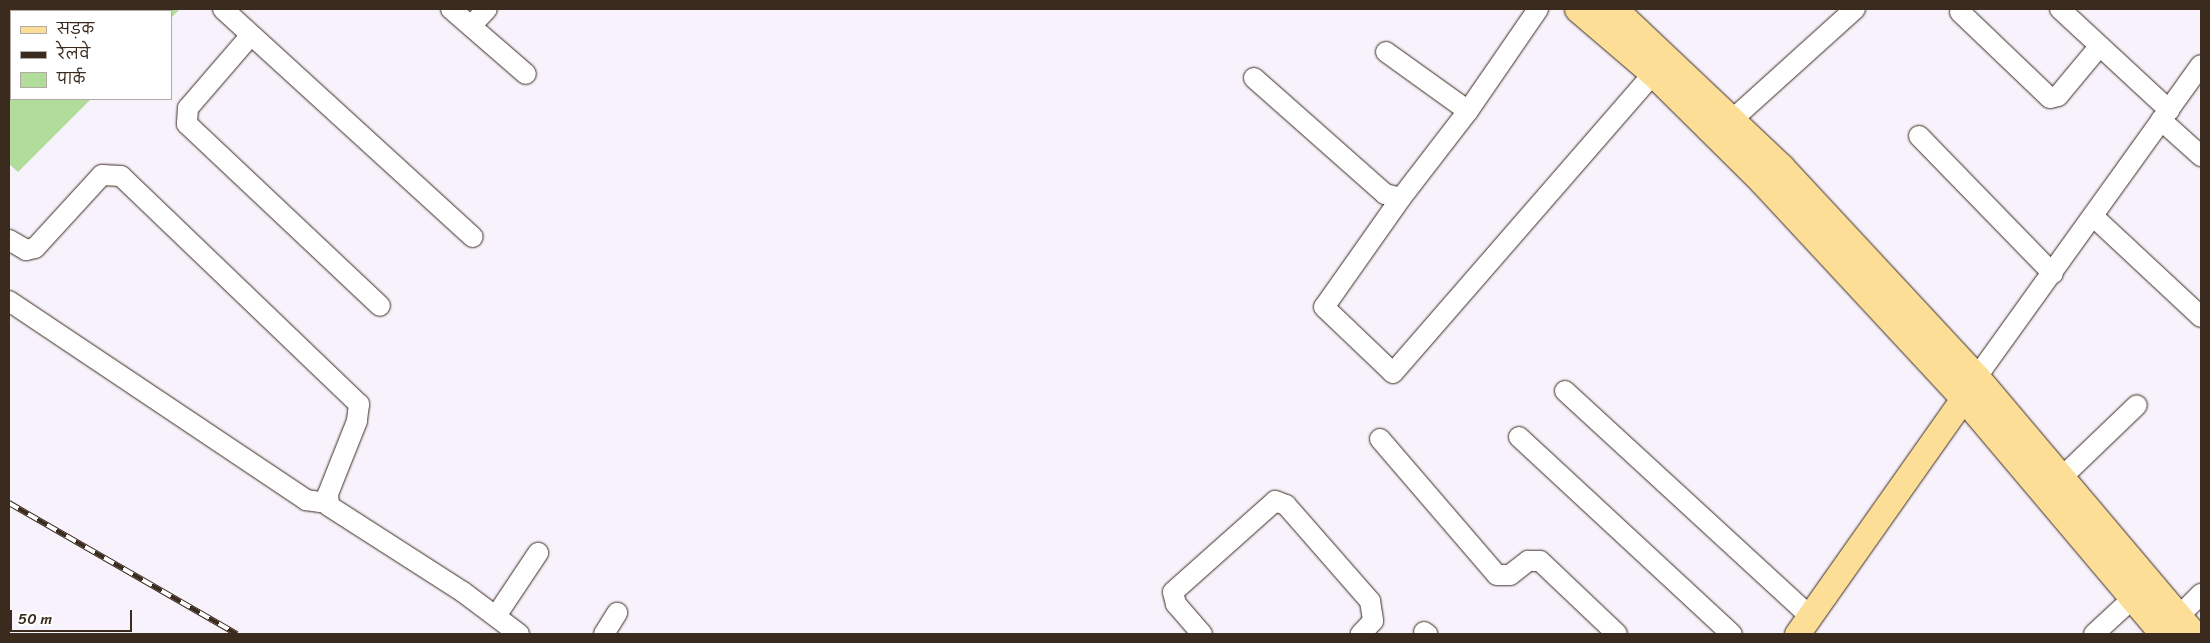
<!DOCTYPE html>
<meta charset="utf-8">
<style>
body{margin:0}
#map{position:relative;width:2210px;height:643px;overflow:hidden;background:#f7f2fb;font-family:Sriracha,"Playpen Sans Deva",sans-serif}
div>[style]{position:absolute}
.green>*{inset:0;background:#b1dc9a}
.roads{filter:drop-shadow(0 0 1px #3b2a1e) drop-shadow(0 0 1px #3b2a1e)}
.minor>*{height:20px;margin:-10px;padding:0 10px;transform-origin:10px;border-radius:10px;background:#fff}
.major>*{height:25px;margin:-12.5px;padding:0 12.5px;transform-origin:12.5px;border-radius:12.5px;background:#fdde96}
.highway>*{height:28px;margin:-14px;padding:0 14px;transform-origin:14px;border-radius:14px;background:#fdde96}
.rail>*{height:5.5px;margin-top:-2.75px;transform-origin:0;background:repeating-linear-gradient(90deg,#fff 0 11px,#3b2a1e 0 22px);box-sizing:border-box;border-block:1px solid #3b2a1e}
span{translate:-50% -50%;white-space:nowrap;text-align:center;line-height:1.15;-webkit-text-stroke:4.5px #fff;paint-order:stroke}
.frame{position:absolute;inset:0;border:10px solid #3b2a1e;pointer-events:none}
.legend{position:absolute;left:10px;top:10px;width:162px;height:90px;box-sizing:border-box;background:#fff;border:1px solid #b1aaa5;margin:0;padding:6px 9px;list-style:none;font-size:15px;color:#3b2a1e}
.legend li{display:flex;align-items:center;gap:10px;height:25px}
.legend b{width:25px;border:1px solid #b1aaa5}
.scale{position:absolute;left:10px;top:610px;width:122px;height:22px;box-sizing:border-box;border:2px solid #3b2a1e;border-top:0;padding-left:6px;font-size:15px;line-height:18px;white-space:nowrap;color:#3b2a1e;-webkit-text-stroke:4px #fff;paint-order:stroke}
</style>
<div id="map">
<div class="green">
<div style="clip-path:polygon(9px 9px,50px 11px,180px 9px,171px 18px,171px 11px,11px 11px,11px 99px,91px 99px,18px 172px,9px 164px)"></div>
</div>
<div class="roads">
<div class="minor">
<div style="left:223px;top:9px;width:338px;rotate:42.4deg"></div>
<div style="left:451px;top:9px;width:99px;rotate:40.9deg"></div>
<div style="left:2060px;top:9px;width:149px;rotate:42.8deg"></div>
<div style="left:1960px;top:12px;width:124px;rotate:43.7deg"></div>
<div style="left:2050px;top:98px;width:8px;rotate:-14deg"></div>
<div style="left:2058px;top:96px;width:62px;rotate:-50.2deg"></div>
<div style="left:471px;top:26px;width:23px;rotate:-47deg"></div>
<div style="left:251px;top:35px;width:96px;rotate:130.8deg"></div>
<div style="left:188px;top:108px;width:16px;rotate:94deg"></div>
<div style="left:187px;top:124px;width:265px;rotate:43.3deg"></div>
<div style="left:1386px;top:52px;width:101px;rotate:35.7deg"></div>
<div style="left:1254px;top:78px;width:175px;rotate:41.5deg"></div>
<div style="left:1385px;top:194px;width:16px;rotate:14deg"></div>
<div style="left:1401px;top:198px;width:110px;rotate:-52.4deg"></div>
<div style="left:1468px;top:111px;width:124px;rotate:-55.5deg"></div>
<div style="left:1732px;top:120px;width:166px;rotate:-42.1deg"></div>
<div style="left:2161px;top:120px;width:54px;rotate:42deg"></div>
<div style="left:1919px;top:136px;width:192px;rotate:45.8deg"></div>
<div style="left:1401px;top:198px;width:133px;rotate:125.2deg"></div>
<div style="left:1324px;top:307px;width:95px;rotate:43.7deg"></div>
<div style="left:1393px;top:373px;width:398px;rotate:-49deg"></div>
<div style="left:2095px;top:218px;width:145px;rotate:43deg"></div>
<div style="left:9px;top:240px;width:20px;rotate:30deg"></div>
<div style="left:26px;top:250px;width:9px;rotate:-13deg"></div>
<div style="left:35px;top:248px;width:99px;rotate:-47.5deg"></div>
<div style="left:102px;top:175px;width:19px;rotate:3deg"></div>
<div style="left:121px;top:176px;width:330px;rotate:43.8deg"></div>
<div style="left:359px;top:404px;width:17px;rotate:97deg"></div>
<div style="left:357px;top:421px;width:79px;rotate:111.7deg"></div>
<div style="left:328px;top:494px;width:12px;rotate:85deg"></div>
<div style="left:329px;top:506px;width:159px;rotate:32.7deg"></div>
<div style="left:463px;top:592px;width:70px;rotate:36.9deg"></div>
<div style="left:9px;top:301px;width:358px;rotate:33.8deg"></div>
<div style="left:306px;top:500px;width:22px;rotate:8deg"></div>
<div style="left:1976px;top:378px;width:385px;rotate:-54.3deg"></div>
<div style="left:1565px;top:391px;width:333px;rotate:42.6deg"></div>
<div style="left:1519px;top:437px;width:290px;rotate:42.8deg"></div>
<div style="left:1380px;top:439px;width:179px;rotate:49.3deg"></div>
<div style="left:1497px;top:575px;width:13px"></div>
<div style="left:1510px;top:575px;width:23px;rotate:-38deg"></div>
<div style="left:1528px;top:561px;width:12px"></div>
<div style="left:1540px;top:561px;width:106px;rotate:43.5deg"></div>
<div style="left:2061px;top:478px;width:105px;rotate:-43.8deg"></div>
<div style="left:496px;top:616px;width:76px;rotate:-56.3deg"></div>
<div style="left:2178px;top:617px;width:33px;rotate:-45deg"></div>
<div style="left:1424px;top:632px;width:4px;rotate:34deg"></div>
<div style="left:604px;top:634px;width:25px;rotate:-58deg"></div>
<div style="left:1202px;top:634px;width:40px;rotate:-131deg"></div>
<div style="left:1176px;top:604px;width:12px;rotate:-104deg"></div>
<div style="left:1173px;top:592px;width:137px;rotate:-41.7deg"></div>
<div style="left:1275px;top:501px;width:12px;rotate:20deg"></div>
<div style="left:1286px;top:505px;width:128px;rotate:48.8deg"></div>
<div style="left:1370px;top:601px;width:20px;rotate:81deg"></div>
<div style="left:1373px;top:621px;width:18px;rotate:133deg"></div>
<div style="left:2094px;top:634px;width:53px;rotate:-42.7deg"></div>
</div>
<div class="major">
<div style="left:1797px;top:634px;width:290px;rotate:-54.8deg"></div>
</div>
<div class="highway">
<div style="left:1579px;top:9px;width:99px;rotate:40.5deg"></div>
<div style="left:1654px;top:73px;width:155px;rotate:44.7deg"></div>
<div style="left:1764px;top:182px;width:294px;rotate:47.1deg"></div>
<div style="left:1964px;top:397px;width:310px;rotate:49.8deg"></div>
<div style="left:1613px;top:9px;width:231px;rotate:43.4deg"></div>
<div style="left:1781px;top:168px;width:287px;rotate:47.1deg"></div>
<div style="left:1976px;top:378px;width:335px;rotate:49.8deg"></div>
</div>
</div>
<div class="rail">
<div style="left:9px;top:503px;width:263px;rotate:29.9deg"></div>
</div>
<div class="frame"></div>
<ul class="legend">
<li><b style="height:6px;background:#fdde96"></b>सड़क</li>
<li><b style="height:6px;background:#3b2a1e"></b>रेलवे</li>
<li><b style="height:14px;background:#b1dc9a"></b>पार्क</li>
</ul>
<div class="scale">50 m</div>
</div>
